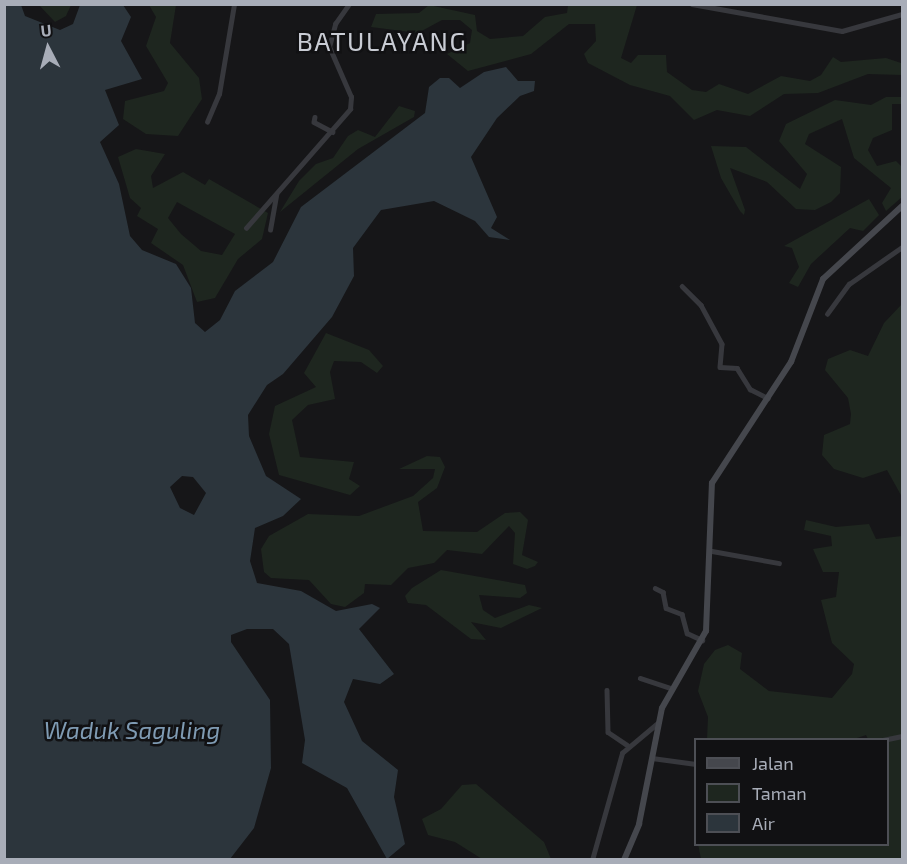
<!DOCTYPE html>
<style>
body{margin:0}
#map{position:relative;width:907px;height:864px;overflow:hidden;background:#161618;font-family:"Exo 2",sans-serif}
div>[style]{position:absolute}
.green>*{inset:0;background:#1e261f}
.water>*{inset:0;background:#2c353c}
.minor>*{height:4.5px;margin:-2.25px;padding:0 2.25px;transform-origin:2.25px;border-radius:2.25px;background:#37383d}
.secondary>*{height:6px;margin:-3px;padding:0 3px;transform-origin:3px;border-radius:3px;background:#45474d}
span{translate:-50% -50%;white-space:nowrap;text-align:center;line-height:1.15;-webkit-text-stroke:5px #111113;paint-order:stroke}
.water-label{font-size:24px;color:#7f9bb3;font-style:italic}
.quarter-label{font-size:26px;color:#c9ccd4;letter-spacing:1.5px}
.frame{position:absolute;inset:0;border:6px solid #a8adb8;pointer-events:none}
.legend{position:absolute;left:694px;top:738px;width:195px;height:108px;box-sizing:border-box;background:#111113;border:2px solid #4d4f55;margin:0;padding:8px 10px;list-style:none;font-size:18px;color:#a8adb8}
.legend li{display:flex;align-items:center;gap:12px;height:30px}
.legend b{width:30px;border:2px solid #4d4f55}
.north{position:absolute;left:18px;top:18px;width:60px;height:60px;-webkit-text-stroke:4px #111113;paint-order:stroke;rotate:354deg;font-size:16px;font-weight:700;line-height:24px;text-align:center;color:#a8adb8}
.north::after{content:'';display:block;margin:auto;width:21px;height:27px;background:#a8adb8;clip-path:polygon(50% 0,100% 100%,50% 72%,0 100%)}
</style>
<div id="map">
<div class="green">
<div style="clip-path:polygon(39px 5px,71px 5px,66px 16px,55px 22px)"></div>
<div style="clip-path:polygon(149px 5px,176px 5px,170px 43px,199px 78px,202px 99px,178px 136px,146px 134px,123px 119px,125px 101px,164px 91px,168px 83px,146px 46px,156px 17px)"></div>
<div style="clip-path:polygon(429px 5px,475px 15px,477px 31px,490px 39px,523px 36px,545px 17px,567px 13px,568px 5px,637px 5px,621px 58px,631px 63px,638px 55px,666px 55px,667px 72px,692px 90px,706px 92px,719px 84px,748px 94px,781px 76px,810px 81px,821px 75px,833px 57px,841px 62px,886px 58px,901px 63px,902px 75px,868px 74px,818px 93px,784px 94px,750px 116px,717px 110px,694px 120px,670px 96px,630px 85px,588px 63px,584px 54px,596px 41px,595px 24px,569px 24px,531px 54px,468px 71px,447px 54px,470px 43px,472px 30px,460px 20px,442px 20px,418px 33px,371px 27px,376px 14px,419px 13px)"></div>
<div style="clip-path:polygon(886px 97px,902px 97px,902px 104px,892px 104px,892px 130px,873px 138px,868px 150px,877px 166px,896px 161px,902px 167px,902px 197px,886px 211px,882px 203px,891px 188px,854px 158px,842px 119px,809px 134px,805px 144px,841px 167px,840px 193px,831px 202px,815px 210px,796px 209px,767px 182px,730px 168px,745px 210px,744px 215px,740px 211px,721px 178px,711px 146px,746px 147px,800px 189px,807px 174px,779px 141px,786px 124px,835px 100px,871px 105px)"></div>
<div style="clip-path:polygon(399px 106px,415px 111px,414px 117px,358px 149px,280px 212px,299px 181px,316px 164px,333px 158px,348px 136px,358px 130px,375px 137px)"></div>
<div style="clip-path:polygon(evenodd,136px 149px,165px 154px,151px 176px,153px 188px,183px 172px,205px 185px,209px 179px,268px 213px,262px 239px,238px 259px,215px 298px,197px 302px,183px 265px,151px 243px,158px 229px,137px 216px,141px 208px,130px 198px,118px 157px,136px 149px,177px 202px,235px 234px,222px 255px,201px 251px,181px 234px,168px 218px,177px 202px)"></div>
<div style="clip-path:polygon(869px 199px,879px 215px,863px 231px,850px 228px,811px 264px,798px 287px,789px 283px,799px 267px,792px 248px,784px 246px)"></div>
<div style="clip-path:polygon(902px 304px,902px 497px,887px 470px,863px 478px,834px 469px,822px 455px,824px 435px,850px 424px,851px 414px,848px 398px,825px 370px,828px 359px,850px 350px,868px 356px,884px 323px)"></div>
<div style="clip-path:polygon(326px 333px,369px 350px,383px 366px,377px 373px,361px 362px,334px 361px,330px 372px,335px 399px,308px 405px,292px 420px,300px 457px,354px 462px,349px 479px,360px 486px,350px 495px,279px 475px,269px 434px,275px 406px,316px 387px,304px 373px)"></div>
<div style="clip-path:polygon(427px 456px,440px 457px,445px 467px,437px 488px,418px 502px,423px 531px,477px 532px,505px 513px,520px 512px,528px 520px,522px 555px,538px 562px,535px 566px,527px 569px,513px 564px,515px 533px,509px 526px,482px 554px,447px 550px,434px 563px,408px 568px,391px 585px,365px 584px,364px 593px,345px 607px,331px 604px,309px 580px,271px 578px,264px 572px,261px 549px,269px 536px,308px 514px,359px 516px,413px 496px,433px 478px,435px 469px,399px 469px)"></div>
<div style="clip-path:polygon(806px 520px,836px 527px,869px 524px,876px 539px,902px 536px,902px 859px,701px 859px,698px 844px,888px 844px,888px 740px,868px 739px,866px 735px,851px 740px,707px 739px,708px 717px,698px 691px,704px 664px,715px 650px,728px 645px,742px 653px,740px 669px,769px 691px,832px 698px,852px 674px,854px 664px,832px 643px,821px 600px,836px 597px,839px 572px,823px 572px,813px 549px,832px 546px,831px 536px,804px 530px)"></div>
<div style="clip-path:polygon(441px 570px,525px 585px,527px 593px,520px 598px,479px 595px,483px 610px,495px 618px,529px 605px,542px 608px,501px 628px,471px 622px,486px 640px,471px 639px,426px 605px,408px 603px,405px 596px,412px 588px)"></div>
<div style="clip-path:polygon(476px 784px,544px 842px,551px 859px,482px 859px,455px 842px,428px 835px,422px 819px,441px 809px,462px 785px)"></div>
</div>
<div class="water">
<div style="clip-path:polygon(evenodd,5px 4px,21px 5px,25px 16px,60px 30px,73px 24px,80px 5px,123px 5px,131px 17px,121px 41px,142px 79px,105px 90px,119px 125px,100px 142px,119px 184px,130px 236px,142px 250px,176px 264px,191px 288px,195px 323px,205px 332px,220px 320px,235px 291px,273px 262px,301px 207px,425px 113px,429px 87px,440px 78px,449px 78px,460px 88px,484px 72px,506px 67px,518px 81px,535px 81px,534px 91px,520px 96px,497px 118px,471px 157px,497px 217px,491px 228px,510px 240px,489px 237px,475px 221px,434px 201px,381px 210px,353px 248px,354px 276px,332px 317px,283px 374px,267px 385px,248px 415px,249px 436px,266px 476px,301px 499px,283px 516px,255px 528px,250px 561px,257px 583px,301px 591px,336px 611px,372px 604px,380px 608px,359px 629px,394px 674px,380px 684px,353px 679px,344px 702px,362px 741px,398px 770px,394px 797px,405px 844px,387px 859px,347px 788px,302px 763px,305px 740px,289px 644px,273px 629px,247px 629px,231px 635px,231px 642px,270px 700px,271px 768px,254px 828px,230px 859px,5px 859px,5px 4px,182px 476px,193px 477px,206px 493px,194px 515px,180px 508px,170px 487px,182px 476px)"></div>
</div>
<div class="minor">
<div style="left:692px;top:4px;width:152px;rotate:10.2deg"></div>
<div style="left:842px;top:31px;width:62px;rotate:-15.8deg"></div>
<div style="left:315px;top:117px;width:5px;rotate:101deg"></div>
<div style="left:314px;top:122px;width:21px;rotate:28deg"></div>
<div style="left:207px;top:122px;width:30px;rotate:-67deg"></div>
<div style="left:219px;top:94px;width:91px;rotate:-80.5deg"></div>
<div style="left:246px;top:228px;width:158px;rotate:-48.8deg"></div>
<div style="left:350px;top:109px;width:12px;rotate:-85deg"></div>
<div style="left:351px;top:97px;width:55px;rotate:-113.7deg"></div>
<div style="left:329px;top:47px;width:24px;rotate:-75deg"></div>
<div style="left:335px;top:24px;width:24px;rotate:-55deg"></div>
<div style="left:270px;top:230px;width:36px;rotate:-80deg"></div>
<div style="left:682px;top:286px;width:27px;rotate:45deg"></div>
<div style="left:701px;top:305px;width:44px;rotate:61.7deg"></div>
<div style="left:722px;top:344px;width:23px;rotate:95deg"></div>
<div style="left:720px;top:367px;width:17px;rotate:3deg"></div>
<div style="left:737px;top:368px;width:25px;rotate:58deg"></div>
<div style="left:750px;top:389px;width:20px;rotate:27deg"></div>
<div style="left:827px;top:314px;width:37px;rotate:-54deg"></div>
<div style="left:849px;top:284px;width:65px;rotate:-34.9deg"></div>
<div style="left:712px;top:551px;width:68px;rotate:10.2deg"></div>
<div style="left:655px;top:588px;width:9px;rotate:27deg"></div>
<div style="left:663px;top:592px;width:16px;rotate:79deg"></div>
<div style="left:666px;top:608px;width:17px;rotate:21deg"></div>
<div style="left:682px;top:614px;width:20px;rotate:75deg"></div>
<div style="left:687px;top:633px;width:17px;rotate:25deg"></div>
<div style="left:640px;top:678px;width:32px;rotate:18deg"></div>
<div style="left:607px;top:690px;width:42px;rotate:88.6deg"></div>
<div style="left:608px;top:732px;width:23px;rotate:34deg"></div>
<div style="left:883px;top:740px;width:19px;rotate:-12deg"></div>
<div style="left:652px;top:758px;width:44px;rotate:7.8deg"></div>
<div style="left:592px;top:860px;width:111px;rotate:-74.3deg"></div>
<div style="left:622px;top:753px;width:48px;rotate:-40deg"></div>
</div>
<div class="secondary">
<div style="left:624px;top:860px;width:39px;rotate:-67deg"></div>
<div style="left:639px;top:824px;width:118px;rotate:-78.8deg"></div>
<div style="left:662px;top:708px;width:89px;rotate:-60.3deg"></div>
<div style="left:706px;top:631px;width:148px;rotate:-87.7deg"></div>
<div style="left:712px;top:483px;width:145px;rotate:-56.9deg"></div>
<div style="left:791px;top:362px;width:89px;rotate:-68.9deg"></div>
<div style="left:823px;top:279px;width:108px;rotate:-42.7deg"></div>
</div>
<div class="water-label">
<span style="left:132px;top:730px">Waduk Saguling</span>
</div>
<div class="quarter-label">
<span style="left:382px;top:41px">BATULAYANG</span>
</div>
<div class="frame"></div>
<ul class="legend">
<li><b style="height:8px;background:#45474d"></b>Jalan</li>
<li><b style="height:16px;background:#1e261f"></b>Taman</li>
<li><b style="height:16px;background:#2c353c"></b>Air</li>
</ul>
<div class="north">U</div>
</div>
